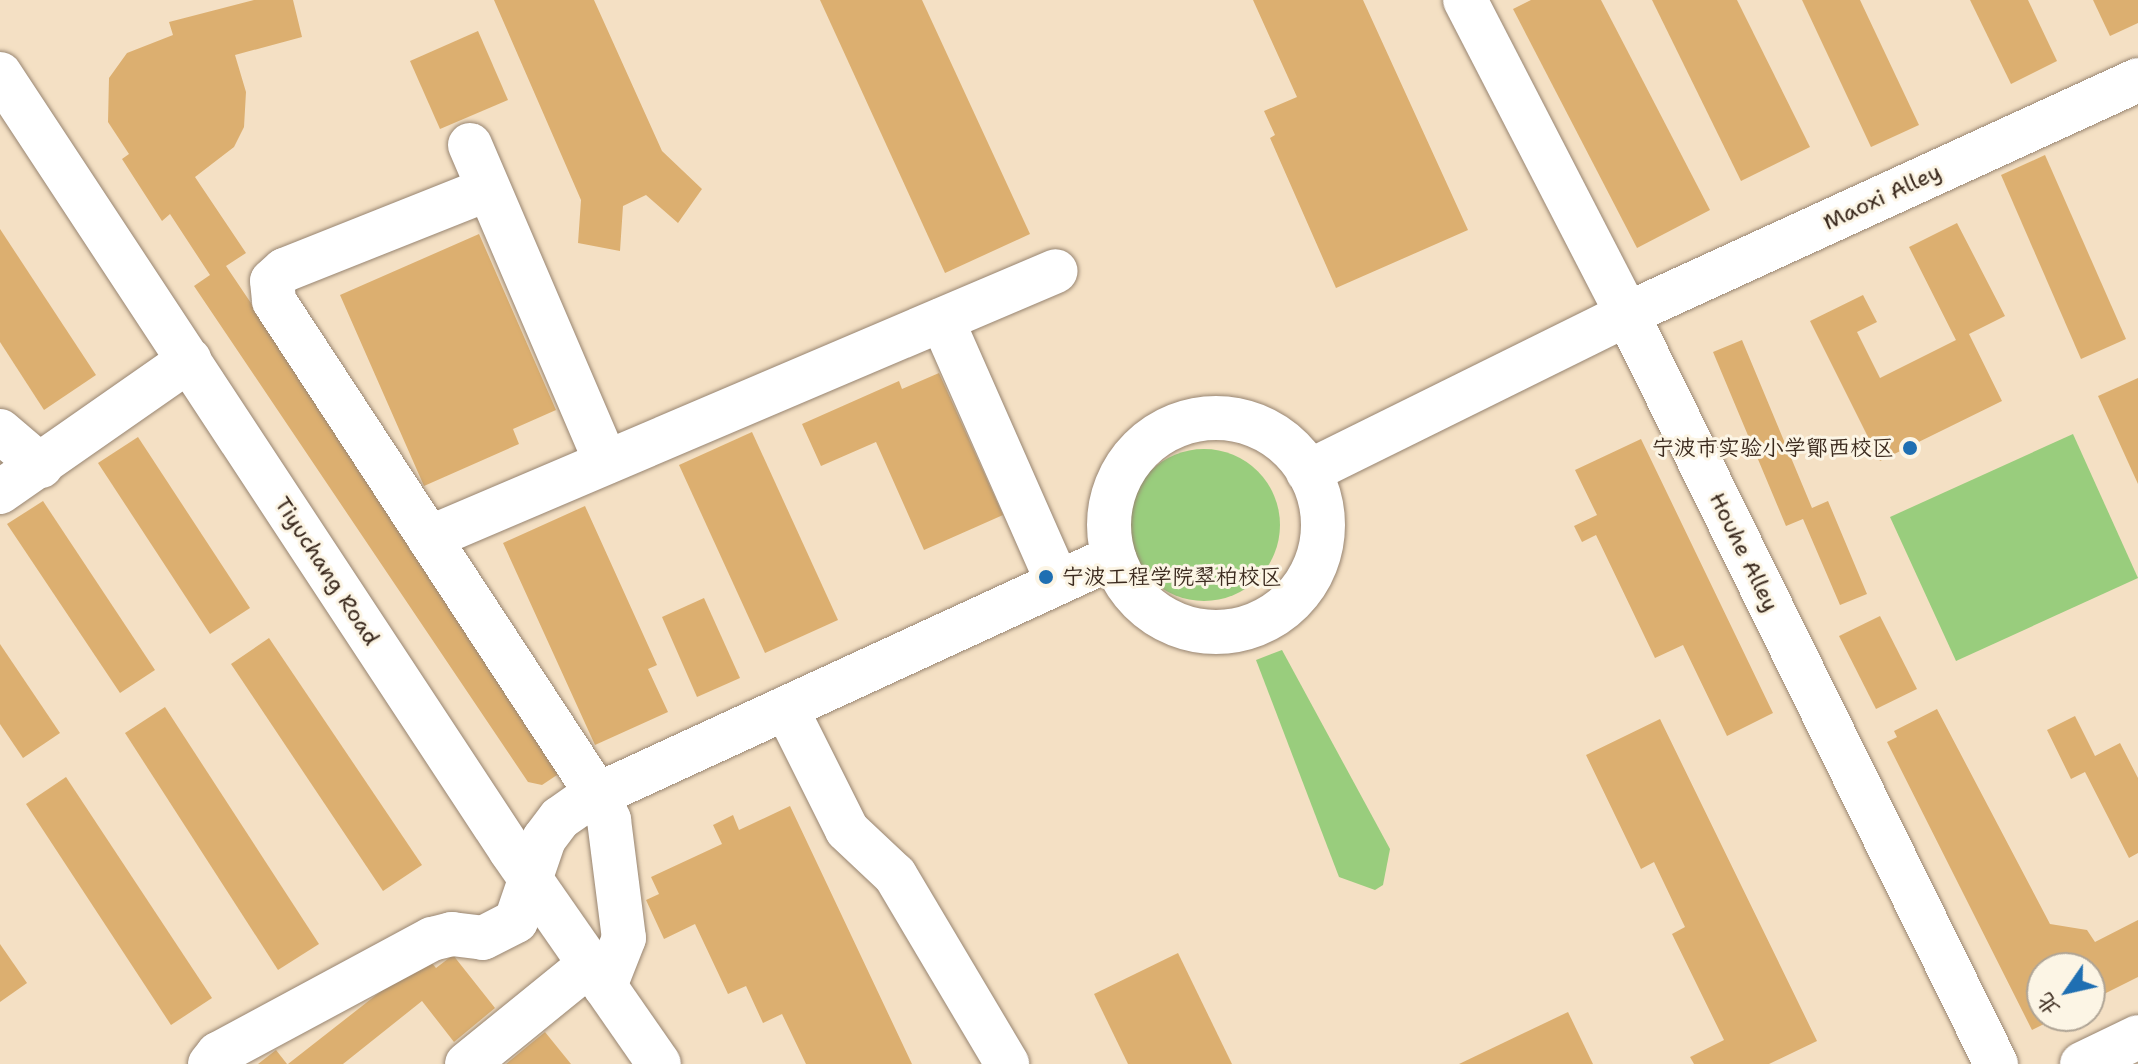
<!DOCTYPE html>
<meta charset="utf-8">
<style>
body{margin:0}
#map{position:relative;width:2138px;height:1064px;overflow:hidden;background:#f4e0c4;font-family:"Shantell Sans","LXGW WenKai TC",sans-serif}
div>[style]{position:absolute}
.green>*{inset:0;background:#99cd7d}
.round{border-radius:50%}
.building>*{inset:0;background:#dcaf70}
.roads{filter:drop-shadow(0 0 2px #988571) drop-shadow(0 0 2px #988571)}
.minor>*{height:44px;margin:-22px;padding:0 22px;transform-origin:22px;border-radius:22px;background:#fff}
.minor>.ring{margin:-22px;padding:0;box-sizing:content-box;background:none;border:44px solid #fff;border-radius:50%}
.dots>*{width:22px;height:22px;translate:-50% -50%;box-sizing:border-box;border:4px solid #fcf5e5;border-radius:50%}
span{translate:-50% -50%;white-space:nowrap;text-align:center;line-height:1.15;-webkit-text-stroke:6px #fcf5e5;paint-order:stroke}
.street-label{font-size:22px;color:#3b2a1e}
.poi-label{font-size:22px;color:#3b2a1e}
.right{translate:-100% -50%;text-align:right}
.left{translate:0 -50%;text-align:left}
.north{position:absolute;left:2026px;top:952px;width:80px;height:80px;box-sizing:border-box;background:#fcf5e5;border:2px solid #afa495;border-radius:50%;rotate:236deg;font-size:22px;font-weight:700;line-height:32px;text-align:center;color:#3b2a1e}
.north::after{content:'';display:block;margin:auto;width:28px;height:36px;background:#1f6fb2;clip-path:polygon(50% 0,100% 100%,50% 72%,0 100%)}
</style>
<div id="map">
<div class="green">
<div style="clip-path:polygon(2073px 434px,2138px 578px,1956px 661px,1890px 517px)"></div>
<div class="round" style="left:1128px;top:449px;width:152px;height:152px"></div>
<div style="clip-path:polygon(1282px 650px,1390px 849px,1383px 885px,1375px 890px,1339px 877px,1256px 660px)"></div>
</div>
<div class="building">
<div style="clip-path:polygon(254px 0,293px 0,302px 37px,235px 55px,246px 92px,244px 127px,234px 147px,195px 177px,246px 253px,226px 266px,566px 769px,542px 785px,528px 782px,194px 286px,210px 275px,170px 214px,162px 221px,122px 159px,129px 154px,108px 122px,109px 78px,127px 53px,173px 35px,169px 22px)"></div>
<div style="clip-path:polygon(494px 0,594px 0,662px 151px,702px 189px,678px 223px,646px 195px,623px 206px,620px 251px,578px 243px,581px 200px)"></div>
<div style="clip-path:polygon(820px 0,922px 0,1030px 234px,945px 273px)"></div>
<div style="clip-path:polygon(1253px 0,1363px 0,1468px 230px,1336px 288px,1270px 138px,1275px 135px,1264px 111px,1297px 97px)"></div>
<div style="clip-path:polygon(1531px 0,1601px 0,1710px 210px,1637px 248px,1513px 9px)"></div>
<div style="clip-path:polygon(1652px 0,1737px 0,1810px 147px,1741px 181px)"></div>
<div style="clip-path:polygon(1802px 0,1860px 0,1919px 125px,1871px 147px)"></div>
<div style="clip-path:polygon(1970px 0,2028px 0,2057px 61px,2011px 84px)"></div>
<div style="clip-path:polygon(2093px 0,2138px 0,2138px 23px,2110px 36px)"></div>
<div style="clip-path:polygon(478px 31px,508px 100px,440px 129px,410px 61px)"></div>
<div style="clip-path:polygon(2045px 155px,2126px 339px,2081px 359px,2001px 175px)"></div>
<div style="clip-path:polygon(1957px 223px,2005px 316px,1969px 334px,2002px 401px,1880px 461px,1810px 321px,1863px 295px,1877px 322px,1857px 332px,1880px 378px,1956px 340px,1909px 247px)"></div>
<div style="clip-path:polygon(0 229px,96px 375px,44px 410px,0 342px)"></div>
<div style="clip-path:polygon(479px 234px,556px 410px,513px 429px,519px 444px,424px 486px,340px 295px)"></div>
<div style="clip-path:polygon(1742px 340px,1812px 508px,1828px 501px,1867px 594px,1840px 605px,1803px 519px,1786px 526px,1713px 352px)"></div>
<div style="clip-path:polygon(939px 373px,1003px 515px,924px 550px,876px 442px,821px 466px,802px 424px,899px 381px,902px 389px)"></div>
<div style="clip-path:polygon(2138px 378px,2138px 484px,2098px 396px)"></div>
<div style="clip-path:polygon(752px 432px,838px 620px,765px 653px,679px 465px)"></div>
<div style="clip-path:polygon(138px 437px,250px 608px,210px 634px,98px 463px)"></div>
<div style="clip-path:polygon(1641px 439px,1773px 713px,1727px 736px,1683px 645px,1655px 658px,1596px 535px,1582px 542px,1574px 526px,1597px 515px,1575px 470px)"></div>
<div style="clip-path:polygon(43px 501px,155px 670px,120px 693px,7px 524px)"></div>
<div style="clip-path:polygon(585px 506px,657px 665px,648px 669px,668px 712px,595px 745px,503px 543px)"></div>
<div style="clip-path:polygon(704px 598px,740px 678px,697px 697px,662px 617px)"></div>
<div style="clip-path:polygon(1880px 616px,1917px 689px,1876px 709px,1839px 636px)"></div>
<div style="clip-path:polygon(269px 638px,422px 865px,383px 891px,231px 664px)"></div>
<div style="clip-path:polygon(0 644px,60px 733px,23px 758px,0 724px)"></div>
<div style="clip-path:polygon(165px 707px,319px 944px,278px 970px,125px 733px)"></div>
<div style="clip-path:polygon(1937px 709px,2050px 924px,2087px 930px,2095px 942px,2138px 920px,2138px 977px,2090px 1001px,2090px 968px,2042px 968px,2042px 1016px,2060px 1016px,2032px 1030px,1887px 742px,1897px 737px,1894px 731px)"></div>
<div style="clip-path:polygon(2075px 716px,2095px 756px,2120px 743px,2138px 778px,2138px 853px,2129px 858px,2085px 772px,2071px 779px,2047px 730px)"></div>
<div style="clip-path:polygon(1660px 719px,1817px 1041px,1769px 1064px,1694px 1064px,1690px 1057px,1724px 1040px,1672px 934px,1685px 927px,1654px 862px,1641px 869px,1586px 755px)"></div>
<div style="clip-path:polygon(66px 777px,212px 998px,171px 1025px,26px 804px)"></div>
<div style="clip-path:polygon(790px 806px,912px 1064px,806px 1064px,782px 1014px,763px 1023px,746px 986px,728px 994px,695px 924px,664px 939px,646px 900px,659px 894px,651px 877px,722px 844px,713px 825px,733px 815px,739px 830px)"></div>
<div style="clip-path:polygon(0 944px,27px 983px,0 1002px)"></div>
<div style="clip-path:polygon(1178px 953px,1232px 1064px,1128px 1064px,1094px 994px)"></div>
<div style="clip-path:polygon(453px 955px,495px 1008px,454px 1042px,422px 1001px,343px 1064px,288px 1064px,426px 956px,436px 968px)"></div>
<div style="clip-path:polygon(1568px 1012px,1593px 1064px,1459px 1064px)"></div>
<div style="clip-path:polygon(545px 1032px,571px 1064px,506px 1064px)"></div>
<div style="clip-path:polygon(276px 1050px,287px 1064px,258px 1064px)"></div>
</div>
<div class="roads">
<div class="minor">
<div style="left:1465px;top:0;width:353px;rotate:62.7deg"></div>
<div style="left:1627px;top:314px;width:836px;rotate:63.8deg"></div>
<div style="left:0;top:74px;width:930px;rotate:56.67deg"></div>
<div style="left:511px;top:851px;width:259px;rotate:55.2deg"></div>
<div style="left:470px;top:145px;width:345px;rotate:66.8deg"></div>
<div style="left:488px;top:189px;width:219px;rotate:158.3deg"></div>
<div style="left:284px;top:270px;width:16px;rotate:137deg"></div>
<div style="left:272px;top:281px;width:20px;rotate:84deg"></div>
<div style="left:274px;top:301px;width:589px;rotate:56.77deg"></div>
<div style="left:597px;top:794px;width:29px;rotate:65deg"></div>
<div style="left:609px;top:820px;width:119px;rotate:82.8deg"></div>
<div style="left:624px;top:938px;width:52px;rotate:111.6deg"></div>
<div style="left:942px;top:320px;width:287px;rotate:66.2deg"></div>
<div class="ring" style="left:1109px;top:418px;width:170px;height:170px"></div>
<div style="left:0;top:431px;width:54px;rotate:40.5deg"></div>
<div style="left:1308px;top:472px;width:356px;rotate:-26.3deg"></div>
<div style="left:1627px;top:314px;width:562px;rotate:-24.6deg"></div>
<div style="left:0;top:492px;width:231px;rotate:-34.9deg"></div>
<div style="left:429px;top:538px;width:681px;rotate:-23.07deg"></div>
<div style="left:786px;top:708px;width:136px;rotate:63.4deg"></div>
<div style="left:847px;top:830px;width:66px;rotate:43.2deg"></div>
<div style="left:895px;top:875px;width:220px;rotate:59.3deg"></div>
<div style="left:210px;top:1064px;width:13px;rotate:-51deg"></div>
<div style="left:218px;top:1054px;width:243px;rotate:-28.3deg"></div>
<div style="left:432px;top:939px;width:21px;rotate:-14deg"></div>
<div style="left:452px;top:934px;width:31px;rotate:7deg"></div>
<div style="left:483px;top:938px;width:37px;rotate:-27deg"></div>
<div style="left:516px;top:921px;width:87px;rotate:-71.1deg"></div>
<div style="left:544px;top:839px;width:26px;rotate:-53deg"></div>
<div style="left:560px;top:818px;width:29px;rotate:-35deg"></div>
<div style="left:584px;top:801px;width:583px;rotate:-24.72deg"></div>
<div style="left:467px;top:1064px;width:159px;rotate:-39.1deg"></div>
<div style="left:2082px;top:1064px;width:62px;rotate:-25.7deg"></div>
</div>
</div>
<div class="dots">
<div style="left:1910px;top:448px;background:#1f6fb2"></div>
<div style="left:1046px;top:577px;background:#1f6fb2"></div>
</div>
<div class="street-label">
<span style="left:1882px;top:197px;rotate:-25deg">Maoxi Alley</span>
<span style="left:1744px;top:552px;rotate:64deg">Houhe Alley</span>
<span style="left:327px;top:571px;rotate:57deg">Tiyuchang Road</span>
</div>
<div class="poi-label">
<span class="right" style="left:1894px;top:448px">宁波市实验小学鄮西校区</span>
<span class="left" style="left:1062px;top:577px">宁波工程学院翠柏校区</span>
</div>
<div class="north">北</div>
</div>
